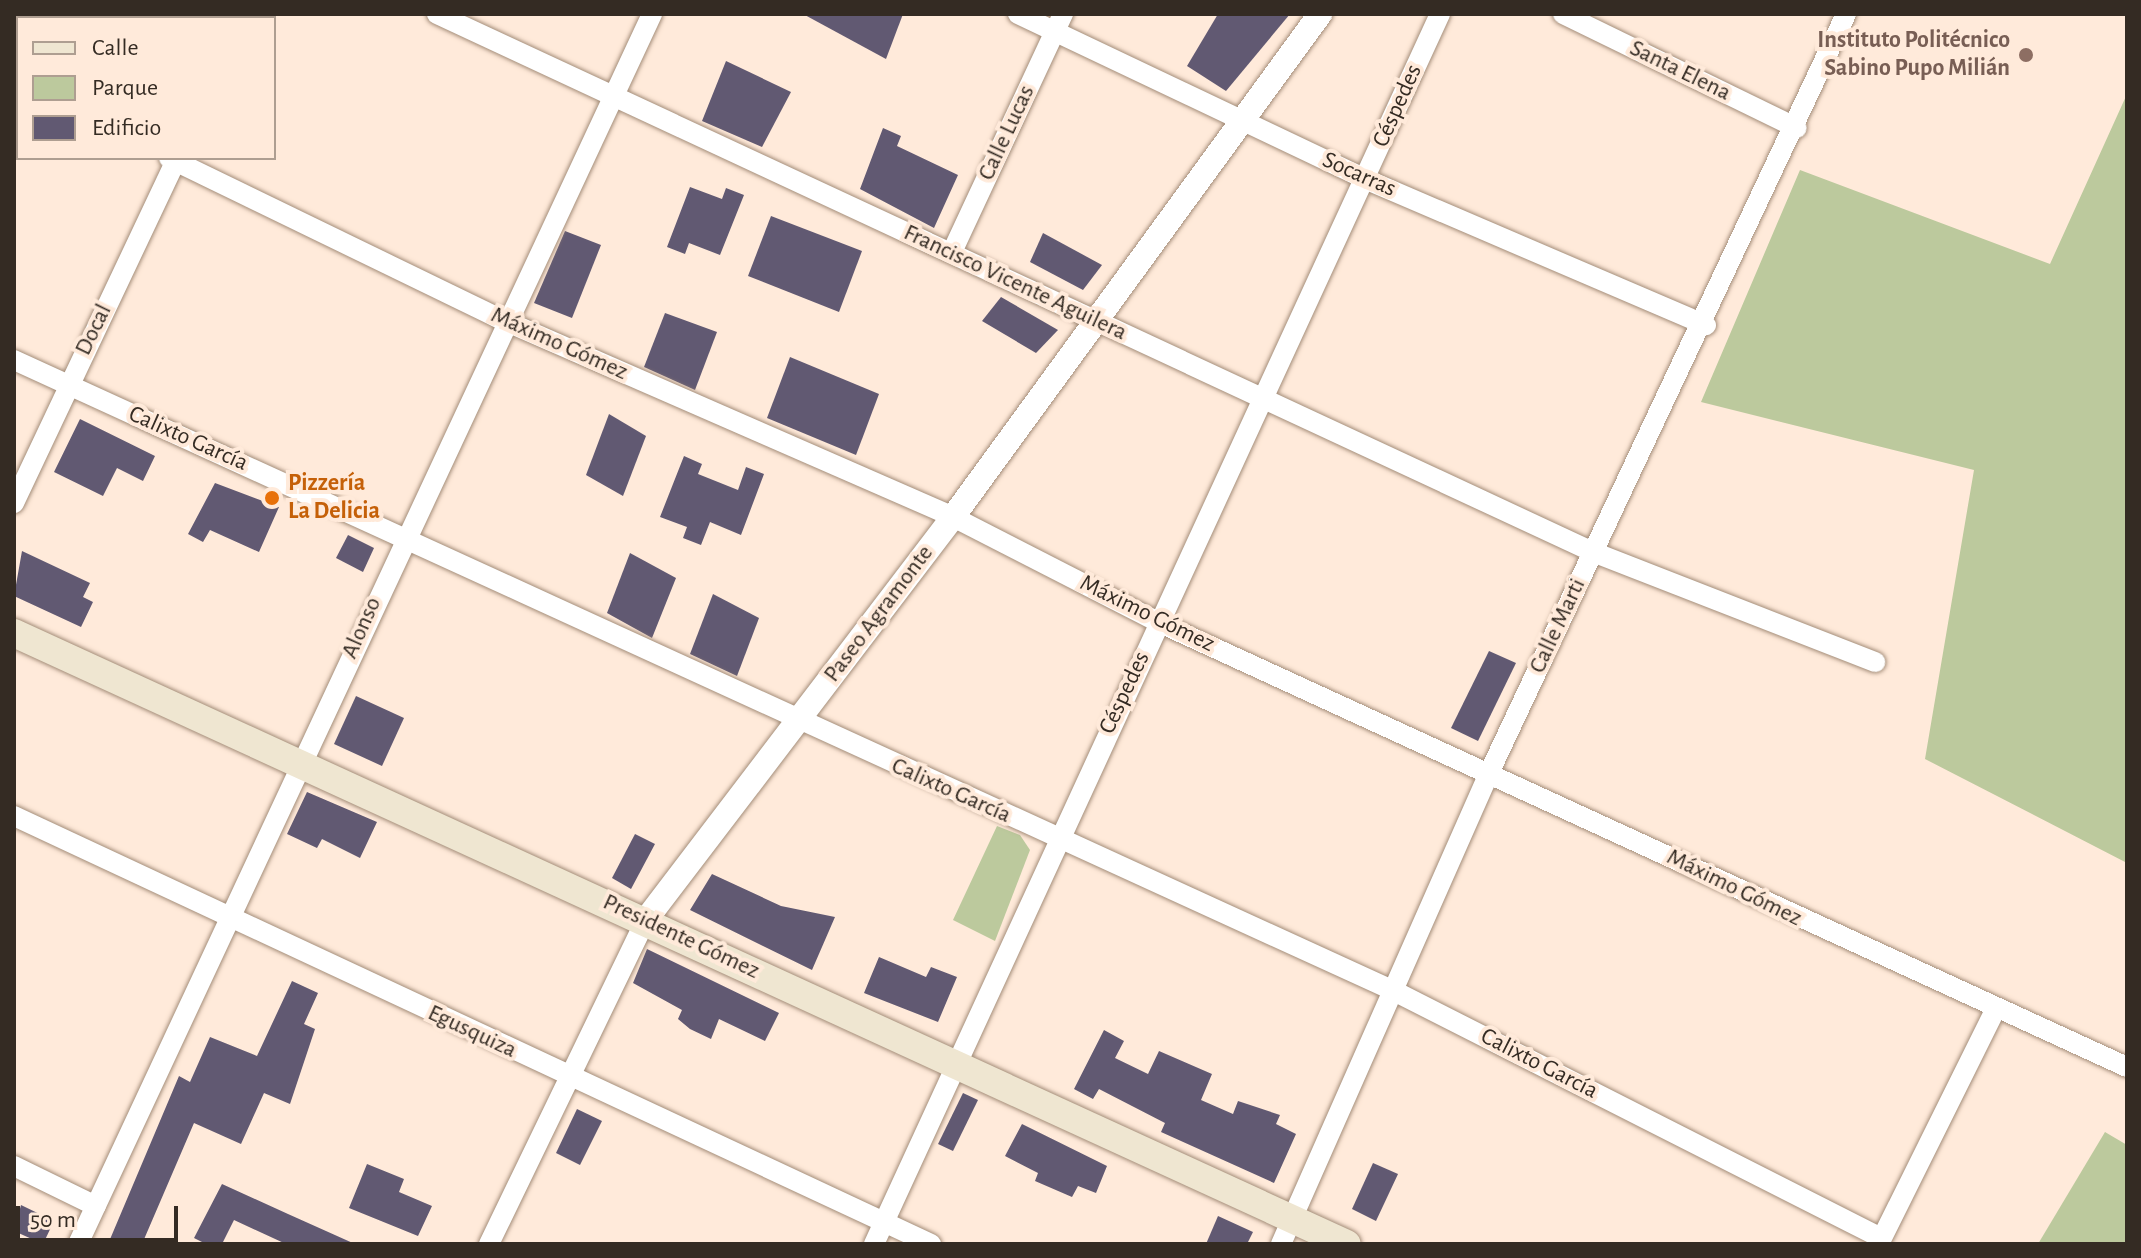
<!DOCTYPE html>
<meta charset="utf-8">
<style>
body{margin:0}
#map{position:relative;width:2141px;height:1258px;overflow:hidden;background:#ffeada;font-family:"Alegreya Sans",sans-serif}
div>[style]{position:absolute}
.green>*{inset:0;background:#bcc99d}
.building>*{inset:0;background:#615972}
.roads{filter:drop-shadow(0 0 2px #a48d79) drop-shadow(0 0 2px #a48d79)}
.minor>*{height:20px;margin:-10px;padding:0 10px;transform-origin:10px;border-radius:10px;background:#fff}
.tertiary>*{height:24px;margin:-12px;padding:0 12px;transform-origin:12px;border-radius:12px;background:#fff}
.secondary>*{height:28px;margin:-14px;padding:0 14px;transform-origin:14px;border-radius:14px;background:#efe6d1}
.dots>*{width:22px;height:22px;translate:-50% -50%;box-sizing:border-box;border:4px solid #ffeada;border-radius:50%}
span{translate:-50% -50%;white-space:nowrap;text-align:center;line-height:1.15;-webkit-text-stroke:8px #ffeada;paint-order:stroke}
.education-label{font-size:24px;color:#785e54;font-weight:700}
.right{translate:-100% -50%;text-align:right}
.street-label{font-size:24px;color:#342b23}
.food-label{font-size:24px;color:#c56008;font-weight:700}
.left{translate:0 -50%;text-align:left}
.frame{position:absolute;inset:0;border:16px solid #342b23;pointer-events:none}
.legend{position:absolute;left:16px;top:16px;width:260px;height:144px;box-sizing:border-box;background:#ffeada;border:2px solid #ae9e91;margin:0;padding:10px 14px;list-style:none;font-size:24px;color:#342b23}
.legend li{display:flex;align-items:center;gap:16px;height:40px}
.legend b{width:40px;border:2px solid #ae9e91}
.scale{position:absolute;left:16px;top:1206px;width:162px;height:36px;box-sizing:border-box;border:4px solid #342b23;border-top:0;padding-left:10px;font-size:24px;line-height:28px;white-space:nowrap;color:#342b23;-webkit-text-stroke:6px #ffeada;paint-order:stroke}
</style>
<div id="map">
<div class="green">
<div style="clip-path:polygon(2127px 94px,2127px 863px,1925px 759px,1974px 470px,1701px 402px,1800px 170px,2050px 264px)"></div>
<div style="clip-path:polygon(997px 826px,1020px 835px,1030px 850px,995px 941px,953px 920px)"></div>
<div style="clip-path:polygon(2105px 1132px,2127px 1145px,2127px 1244px,2038px 1244px)"></div>
</div>
<div class="building">
<div style="clip-path:polygon(803px 14px,903px 14px,886px 59px)"></div>
<div style="clip-path:polygon(1218px 14px,1290px 14px,1226px 91px,1187px 66px)"></div>
<div style="clip-path:polygon(726px 61px,791px 92px,762px 147px,702px 121px)"></div>
<div style="clip-path:polygon(883px 128px,901px 136px,897px 146px,958px 175px,934px 228px,860px 189px)"></div>
<div style="clip-path:polygon(690px 187px,722px 199px,726px 188px,744px 195px,720px 255px,689px 243px,685px 254px,667px 247px)"></div>
<div style="clip-path:polygon(771px 216px,862px 251px,839px 312px,748px 276px)"></div>
<div style="clip-path:polygon(565px 231px,601px 245px,572px 318px,534px 303px)"></div>
<div style="clip-path:polygon(1043px 233px,1102px 265px,1083px 290px,1030px 262px)"></div>
<div style="clip-path:polygon(1001px 297px,1058px 330px,1036px 353px,982px 321px)"></div>
<div style="clip-path:polygon(665px 313px,717px 332px,695px 390px,644px 367px)"></div>
<div style="clip-path:polygon(790px 357px,879px 394px,856px 455px,767px 418px)"></div>
<div style="clip-path:polygon(609px 414px,646px 436px,623px 496px,586px 475px)"></div>
<div style="clip-path:polygon(80px 419px,155px 456px,143px 481px,117px 468px,103px 496px,54px 472px)"></div>
<div style="clip-path:polygon(684px 456px,702px 464px,698px 474px,738px 490px,746px 467px,764px 474px,741px 535px,710px 522px,701px 545px,683px 538px,687px 527px,660px 517px)"></div>
<div style="clip-path:polygon(215px 483px,279px 507px,259px 552px,210px 530px,203px 542px,188px 534px)"></div>
<div style="clip-path:polygon(348px 535px,374px 548px,363px 572px,336px 558px)"></div>
<div style="clip-path:polygon(22px 551px,90px 583px,83px 597px,93px 602px,81px 627px,14px 596px)"></div>
<div style="clip-path:polygon(630px 553px,676px 578px,652px 638px,607px 613px)"></div>
<div style="clip-path:polygon(713px 594px,759px 618px,737px 676px,690px 654px)"></div>
<div style="clip-path:polygon(1489px 651px,1516px 663px,1478px 741px,1451px 728px)"></div>
<div style="clip-path:polygon(356px 696px,404px 718px,382px 766px,334px 744px)"></div>
<div style="clip-path:polygon(307px 792px,377px 822px,360px 858px,322px 839px,317px 848px,287px 834px)"></div>
<div style="clip-path:polygon(635px 834px,655px 844px,631px 889px,612px 878px)"></div>
<div style="clip-path:polygon(712px 874px,781px 906px,835px 917px,812px 970px,690px 910px)"></div>
<div style="clip-path:polygon(647px 949px,779px 1013px,765px 1041px,719px 1019px,711px 1039px,690px 1029px,678px 1019px,682px 1010px,633px 983px)"></div>
<div style="clip-path:polygon(879px 957px,926px 977px,931px 967px,957px 977px,938px 1022px,864px 993px)"></div>
<div style="clip-path:polygon(292px 981px,318px 993px,304px 1024px,315px 1029px,290px 1104px,264px 1093px,241px 1144px,194px 1123px,142px 1244px,108px 1244px,179px 1076px,190px 1082px,210px 1037px,257px 1056px)"></div>
<div style="clip-path:polygon(1104px 1030px,1124px 1041px,1115px 1058px,1148px 1074px,1159px 1051px,1212px 1074px,1201px 1100px,1233px 1114px,1238px 1101px,1280px 1115px,1276px 1124px,1296px 1134px,1274px 1183px,1161px 1132px,1165px 1123px,1099px 1089px,1093px 1099px,1074px 1089px)"></div>
<div style="clip-path:polygon(963px 1093px,978px 1100px,953px 1151px,938px 1144px)"></div>
<div style="clip-path:polygon(577px 1109px,602px 1121px,580px 1165px,556px 1153px)"></div>
<div style="clip-path:polygon(1022px 1124px,1107px 1166px,1096px 1193px,1078px 1186px,1072px 1197px,1035px 1181px,1038px 1173px,1005px 1156px)"></div>
<div style="clip-path:polygon(1373px 1163px,1398px 1174px,1376px 1221px,1352px 1209px)"></div>
<div style="clip-path:polygon(367px 1164px,404px 1179px,399px 1192px,432px 1206px,418px 1236px,349px 1208px)"></div>
<div style="clip-path:polygon(222px 1184px,288px 1214px,355px 1244px,286px 1244px,234px 1220px,222px 1244px,206px 1244px,194px 1238px)"></div>
<div style="clip-path:polygon(21px 1205px,54px 1221px,43px 1244px,14px 1231px)"></div>
<div style="clip-path:polygon(1218px 1216px,1253px 1232px,1247px 1244px,1206px 1244px)"></div>
</div>
<div class="roads">
<div class="minor">
<div style="left:437px;top:14px;width:1275px;rotate:24.96deg"></div>
<div style="left:1593px;top:552px;width:303px;rotate:21.3deg"></div>
<div style="left:1018px;top:14px;width:384px;rotate:25.4deg"></div>
<div style="left:1365px;top:179px;width:371px;rotate:23.2deg"></div>
<div style="left:1563px;top:14px;width:260px;rotate:26deg"></div>
<div style="left:243px;top:18px;width:4px;rotate:-63deg"></div>
<div style="left:14px;top:90px;width:4px;rotate:27deg"></div>
<div style="left:169px;top:158px;width:371px;rotate:25.9deg"></div>
<div style="left:503px;top:320px;width:491px;rotate:23.6deg"></div>
<div style="left:953px;top:517px;width:230px;rotate:27.1deg"></div>
<div style="left:1158px;top:622px;width:1066px;rotate:24.67deg"></div>
<div style="left:952px;top:252px;width:263px;rotate:-65deg"></div>
<div style="left:14px;top:360px;width:1517px;rotate:24.57deg"></div>
<div style="left:1394px;top:991px;width:546px;rotate:26.89deg"></div>
<div style="left:14px;top:503px;width:382px;rotate:-64.7deg"></div>
<div style="left:14px;top:816px;width:1012px;rotate:25.02deg"></div>
<div style="left:14px;top:1166px;width:91px;rotate:26deg"></div>
<div style="left:78px;top:1244px;width:1357px;rotate:-64.98deg"></div>
<div style="left:489px;top:1244px;width:359px;rotate:-64.2deg"></div>
<div style="left:874px;top:1244px;width:1354px;rotate:-65.29deg"></div>
<div style="left:1281px;top:1244px;width:517px;rotate:-66.16deg"></div>
<div style="left:1490px;top:771px;width:837px;rotate:-64.81deg"></div>
<div style="left:1879px;top:1244px;width:259px;rotate:-63.6deg"></div>
</div>
<div class="tertiary">
<div style="left:645px;top:921px;width:508px;rotate:-52.68deg"></div>
<div style="left:953px;top:517px;width:623px;rotate:-53.88deg"></div>
</div>
<div class="secondary">
<div style="left:14px;top:633px;width:1466px;rotate:24.63deg"></div>
</div>
</div>
<div class="dots">
<div style="left:2026px;top:55px;background:#8d6e63"></div>
<div style="left:272px;top:498px;background:#e8710a"></div>
</div>
<div class="education-label">
<span class="right" style="left:2010px;top:55px">Instituto Politécnico<br>Sabino Pupo Milián</span>
</div>
<div class="street-label">
<span style="left:1680px;top:71px;rotate:26deg">Santa Elena</span>
<span style="left:1398px;top:106px;rotate:-66deg">Céspedes</span>
<span style="left:1007px;top:133px;rotate:-65deg">Calle Lucas</span>
<span style="left:1359px;top:175px;rotate:24deg">Socarras</span>
<span style="left:1015px;top:283px;rotate:25deg">Francisco Vicente Aguilera</span>
<span style="left:94px;top:330px;rotate:-64deg">Docal</span>
<span style="left:559px;top:344px;rotate:24deg">Máximo Gómez</span>
<span style="left:188px;top:439px;rotate:24deg">Calixto García</span>
<span style="left:879px;top:614px;rotate:-53deg">Paseo Agramonte</span>
<span style="left:1147px;top:614px;rotate:26deg">Máximo Gómez</span>
<span style="left:1558px;top:626px;rotate:-65deg">Calle Marti</span>
<span style="left:362px;top:628px;rotate:-66deg">Alonso</span>
<span style="left:1125px;top:693px;rotate:-65deg">Céspedes</span>
<span style="left:951px;top:791px;rotate:24deg">Calixto García</span>
<span style="left:1734px;top:888px;rotate:26deg">Máximo Gómez</span>
<span style="left:681px;top:937px;rotate:25deg">Presidente Gómez</span>
<span style="left:472px;top:1032px;rotate:25deg">Egusquiza</span>
<span style="left:1539px;top:1064px;rotate:27deg">Calixto García</span>
</div>
<div class="food-label">
<span class="left" style="left:288px;top:498px">Pizzería<br>La Delicia</span>
</div>
<div class="frame"></div>
<ul class="legend">
<li><b style="height:10px;background:#efe6d1"></b>Calle</li>
<li><b style="height:22px;background:#bcc99d"></b>Parque</li>
<li><b style="height:22px;background:#615972"></b>Edificio</li>
</ul>
<div class="scale">50 m</div>
</div>
